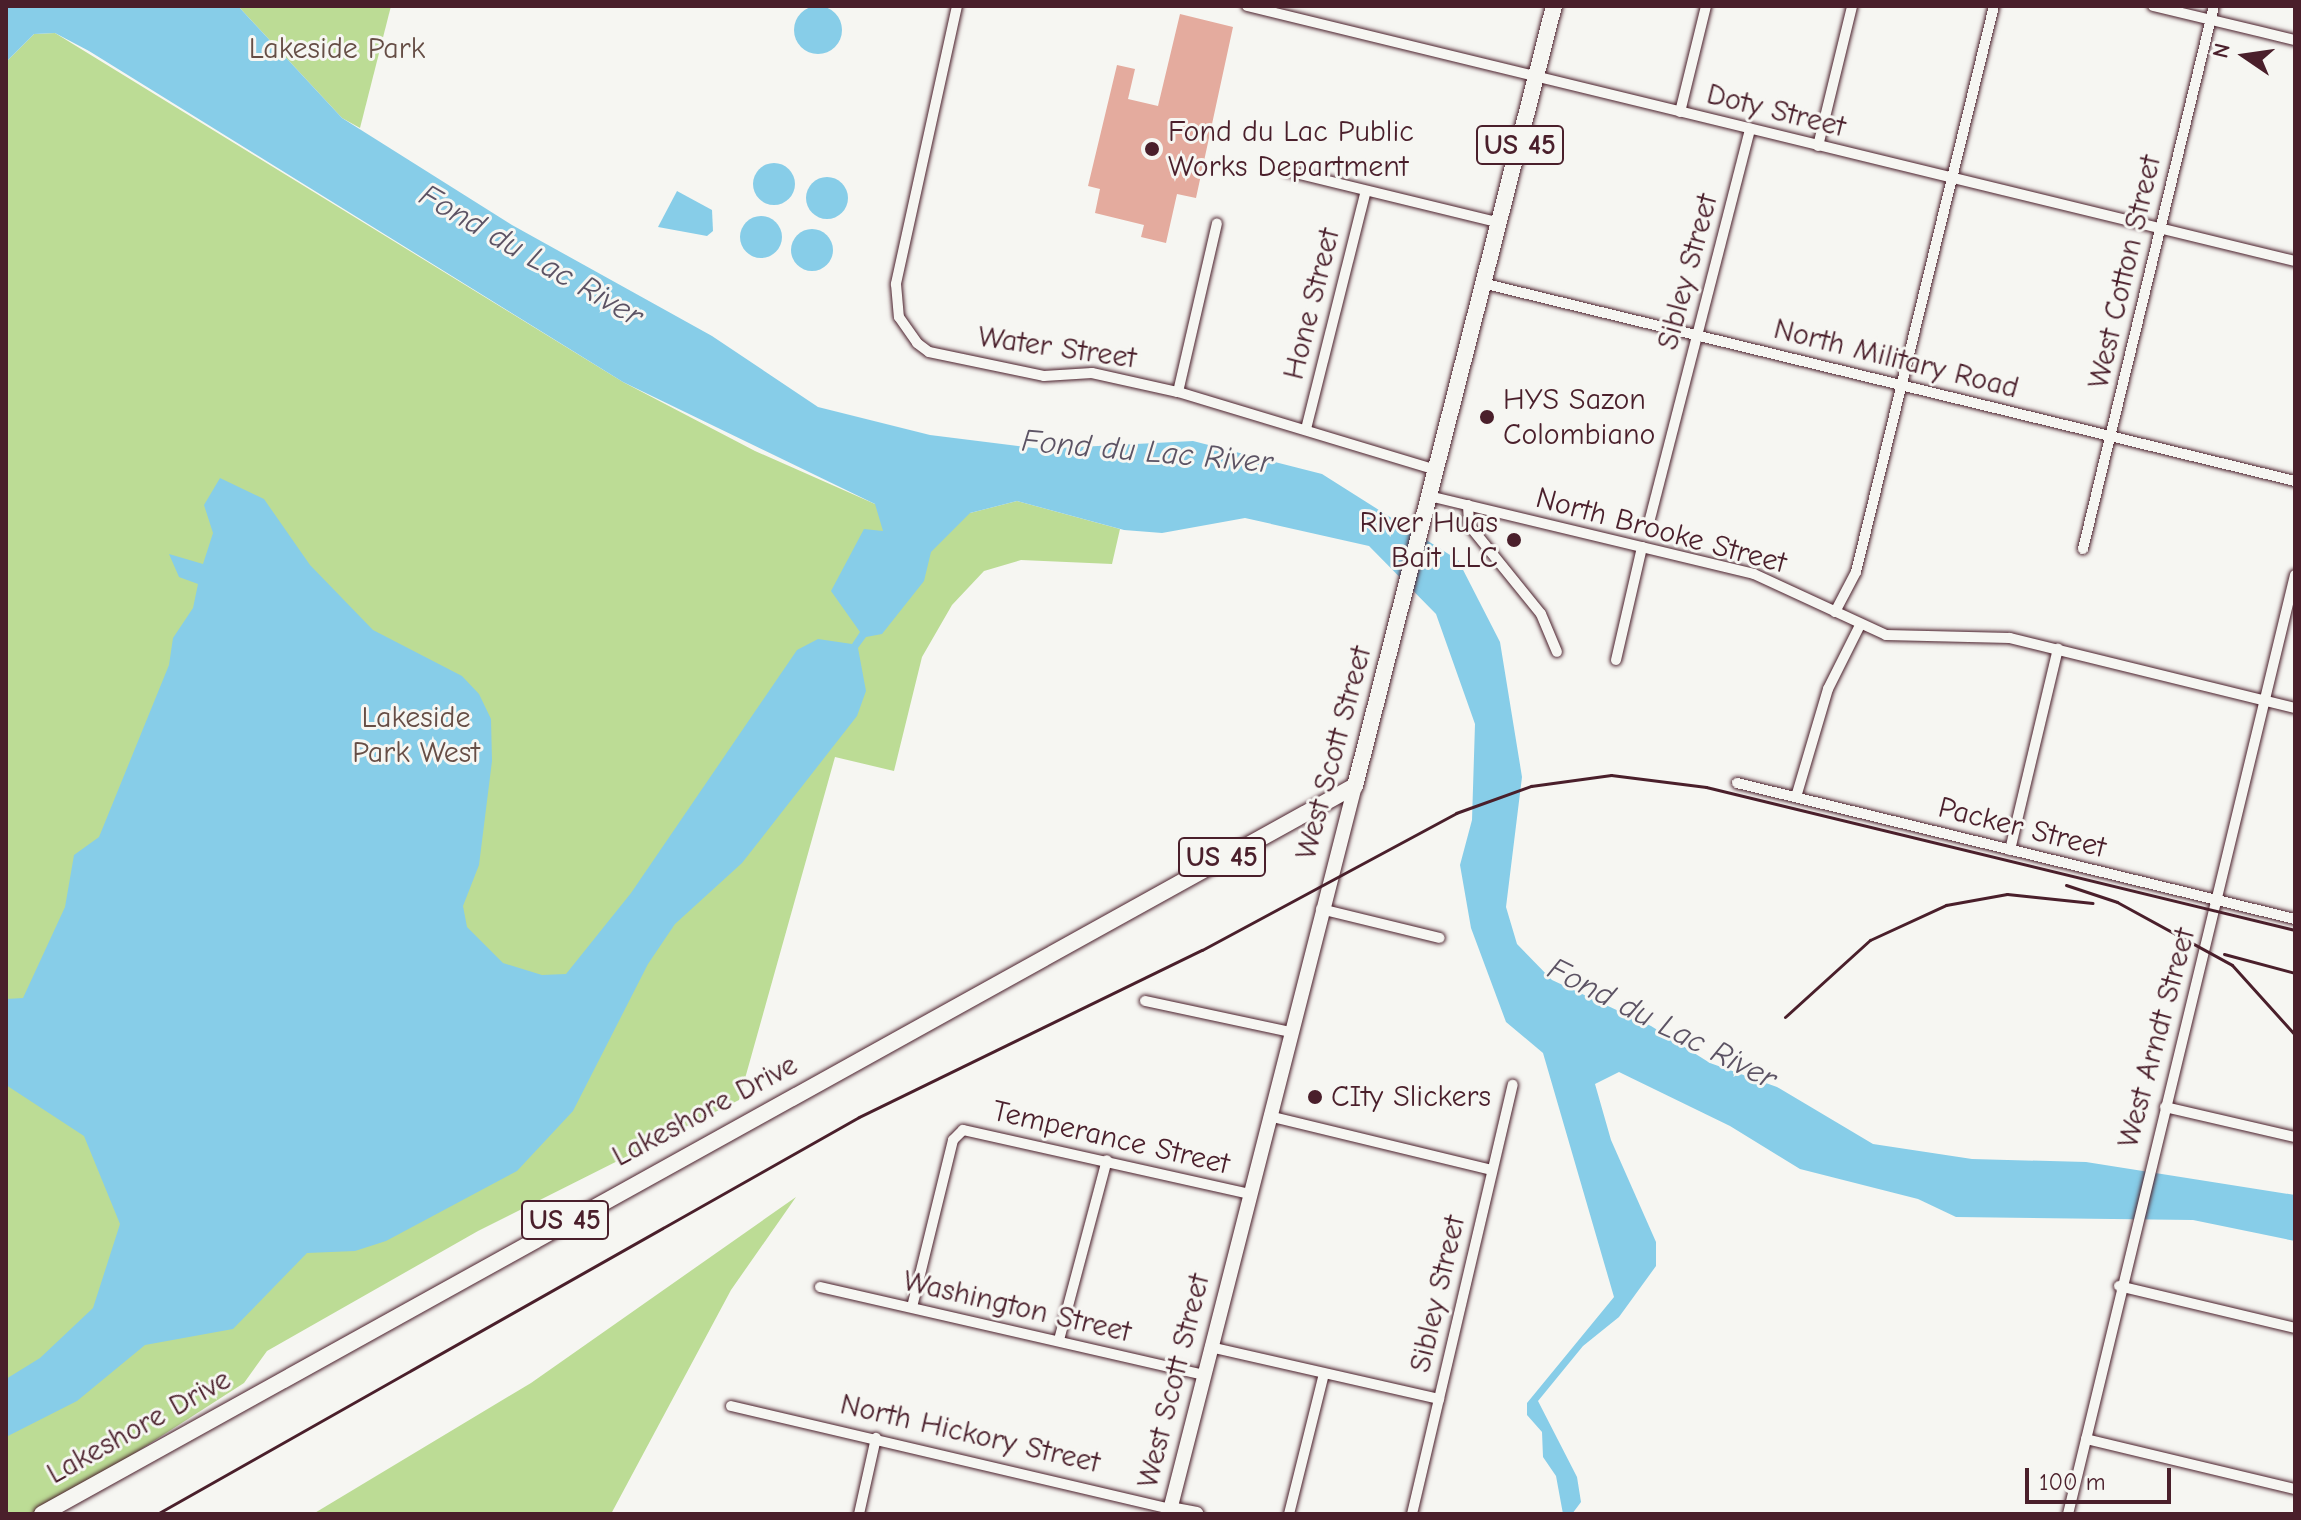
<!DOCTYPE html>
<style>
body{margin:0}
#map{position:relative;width:2301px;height:1520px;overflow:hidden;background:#f6f6f2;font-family:"Comic Neue",sans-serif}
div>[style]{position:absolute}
.green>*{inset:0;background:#bcdc95}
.water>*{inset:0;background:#87cde8}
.round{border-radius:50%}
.building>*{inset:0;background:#e4ab9e}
.roads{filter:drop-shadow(0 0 2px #4a1f2b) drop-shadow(0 0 2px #4a1f2b)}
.street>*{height:10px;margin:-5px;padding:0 5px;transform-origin:5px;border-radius:5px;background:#f6f6f2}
.secondary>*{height:14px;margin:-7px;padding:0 7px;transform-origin:7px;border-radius:7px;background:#f6f6f2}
.primary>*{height:16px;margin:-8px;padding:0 8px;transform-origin:8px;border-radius:8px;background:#f6f6f2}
.rail>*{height:3px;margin:-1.5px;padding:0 1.5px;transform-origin:1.5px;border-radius:1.5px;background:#4a1f2b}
.dots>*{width:22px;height:22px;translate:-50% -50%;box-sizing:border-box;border:4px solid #f6f6f2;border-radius:50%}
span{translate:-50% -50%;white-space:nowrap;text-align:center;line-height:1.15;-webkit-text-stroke:6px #f6f6f2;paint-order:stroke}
.shield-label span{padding:2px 6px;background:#f6f6f2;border:2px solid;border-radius:6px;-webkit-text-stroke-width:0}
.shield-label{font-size:28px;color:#4a1f2b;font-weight:700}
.park-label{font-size:30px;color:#664e46}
.street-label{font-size:30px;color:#4a1f2b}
.poi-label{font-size:30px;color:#4a1f2b}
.left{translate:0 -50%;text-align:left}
.right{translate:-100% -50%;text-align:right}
.water-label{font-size:32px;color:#5c5364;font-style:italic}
.frame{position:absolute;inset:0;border:8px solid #4a1f2b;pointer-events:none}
.north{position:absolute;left:2205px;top:16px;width:80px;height:80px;-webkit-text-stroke:6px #f6f6f2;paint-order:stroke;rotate:283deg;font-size:22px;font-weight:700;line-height:32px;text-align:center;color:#4a1f2b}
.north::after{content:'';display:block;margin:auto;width:28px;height:36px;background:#4a1f2b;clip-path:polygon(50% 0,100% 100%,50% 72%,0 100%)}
.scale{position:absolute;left:2025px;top:1468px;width:146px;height:36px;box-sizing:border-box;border:4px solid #4a1f2b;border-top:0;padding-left:10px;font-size:24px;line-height:28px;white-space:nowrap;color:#4a1f2b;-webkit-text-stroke:6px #f6f6f2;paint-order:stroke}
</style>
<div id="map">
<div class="green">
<div style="clip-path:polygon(238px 6px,391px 6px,360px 128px,342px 118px)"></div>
<div style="clip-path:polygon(55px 33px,623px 382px,755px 451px,875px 504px,970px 513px,1017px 501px,1120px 529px,1112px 564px,1021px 560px,984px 571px,952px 605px,922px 657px,894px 771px,835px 757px,739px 1100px,478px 1231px,267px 1351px,244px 1383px,104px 1473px,31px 1514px,6px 1514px,6px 62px,34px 34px)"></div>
<div style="clip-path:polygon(796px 1197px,731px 1290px,611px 1514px,313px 1514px,531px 1383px)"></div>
</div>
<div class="water">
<div style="clip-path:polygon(6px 6px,238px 6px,342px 118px,512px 225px,712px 336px,818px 407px,930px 435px,1041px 449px,1193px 441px,1322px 474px,1458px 560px,1500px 642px,1522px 777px,1506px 907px,1517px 944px,1552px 980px,1651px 1026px,1710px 1063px,1777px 1087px,1873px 1144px,1972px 1159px,2086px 1162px,2295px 1195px,2295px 1241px,2193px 1220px,1956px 1217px,1918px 1199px,1800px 1169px,1730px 1126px,1619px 1072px,1595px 1084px,1611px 1140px,1656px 1242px,1656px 1266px,1619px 1317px,1583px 1346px,1538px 1401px,1577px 1477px,1581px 1502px,1572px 1514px,1563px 1514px,1556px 1476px,1543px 1457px,1542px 1432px,1527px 1415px,1527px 1403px,1614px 1297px,1543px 1053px,1506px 1022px,1471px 928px,1460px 865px,1472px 820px,1475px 724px,1436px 614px,1369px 546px,1245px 518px,1162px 533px,1124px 530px,1017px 501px,970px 513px,931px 552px,924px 581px,882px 634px,866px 637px,858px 648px,866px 691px,857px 716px,742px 863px,675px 924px,648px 964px,573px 1111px,517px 1171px,386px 1241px,355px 1251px,307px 1253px,233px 1329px,145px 1345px,77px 1401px,6px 1437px,6px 1379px,40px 1358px,93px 1308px,120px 1224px,84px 1136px,6px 1085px,6px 999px,23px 998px,65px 907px,74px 855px,99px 837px,169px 665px,173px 638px,193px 608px,198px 584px,179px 577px,169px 554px,203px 564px,213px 533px,204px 505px,220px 478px,264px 499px,310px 565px,373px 630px,462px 676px,479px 694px,491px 719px,492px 761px,479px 865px,463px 906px,467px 927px,503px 963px,542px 975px,566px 974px,631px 893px,797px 650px,818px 639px,852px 644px,860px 632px,831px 591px,864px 529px,883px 531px,875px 504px,623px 382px,89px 51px,55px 33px,34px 34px,6px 62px)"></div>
<div class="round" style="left:794px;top:6px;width:48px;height:48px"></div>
<div class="round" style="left:753px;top:163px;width:42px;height:42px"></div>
<div class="round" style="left:806px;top:177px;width:42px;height:42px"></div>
<div style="clip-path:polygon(677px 191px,712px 210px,713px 231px,707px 236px,658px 227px)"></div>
<div class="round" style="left:740px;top:216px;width:42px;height:42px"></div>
<div class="round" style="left:791px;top:229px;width:42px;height:42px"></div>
</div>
<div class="building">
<div style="clip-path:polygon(1180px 14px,1233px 27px,1196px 198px,1177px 194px,1166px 243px,1141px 237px,1144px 225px,1095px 213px,1100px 189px,1088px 186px,1117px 65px,1135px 69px,1128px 99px,1158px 106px)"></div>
</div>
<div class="roads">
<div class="street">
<div style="left:957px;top:6px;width:285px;rotate:102.4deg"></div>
<div style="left:896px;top:284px;width:33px;rotate:85deg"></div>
<div style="left:899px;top:317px;width:32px;rotate:55deg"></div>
<div style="left:917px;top:343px;width:15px;rotate:37deg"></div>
<div style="left:929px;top:352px;width:117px;rotate:11.8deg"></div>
<div style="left:1044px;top:376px;width:48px;rotate:-3.6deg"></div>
<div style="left:1092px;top:373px;width:88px;rotate:12.5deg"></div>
<div style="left:1178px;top:392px;width:270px;rotate:16.8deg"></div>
<div style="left:1247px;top:6px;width:1079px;rotate:13.68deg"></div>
<div style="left:2153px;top:6px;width:146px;rotate:13.5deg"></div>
<div style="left:1680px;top:112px;width:109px;rotate:-76.2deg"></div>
<div style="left:1818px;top:146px;width:144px;rotate:-76.3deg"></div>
<div style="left:1287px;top:171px;width:220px;rotate:13.7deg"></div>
<div style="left:1486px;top:284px;width:833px;rotate:13.69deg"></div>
<div style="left:1178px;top:392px;width:173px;rotate:-77deg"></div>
<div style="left:1306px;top:429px;width:245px;rotate:-75.9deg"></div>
<div style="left:1429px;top:496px;width:334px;rotate:13.5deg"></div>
<div style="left:1754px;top:574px;width:145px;rotate:24.8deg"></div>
<div style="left:1886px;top:635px;width:124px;rotate:1.4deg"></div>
<div style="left:2010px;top:638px;width:293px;rotate:13.8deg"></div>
<div style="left:1468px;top:505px;width:20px;rotate:87deg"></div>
<div style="left:1469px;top:525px;width:114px;rotate:51deg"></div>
<div style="left:1541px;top:614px;width:41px;rotate:67.2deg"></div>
<div style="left:1650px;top:519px;width:403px;rotate:-75.6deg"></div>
<div style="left:2083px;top:549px;width:559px;rotate:-76.44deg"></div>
<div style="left:1835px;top:612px;width:45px;rotate:-62.3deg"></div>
<div style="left:1856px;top:572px;width:583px;rotate:-76.3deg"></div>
<div style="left:1616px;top:660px;width:116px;rotate:-77deg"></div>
<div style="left:1737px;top:783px;width:574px;rotate:13.7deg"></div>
<div style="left:1796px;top:797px;width:113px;rotate:-73.5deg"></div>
<div style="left:1828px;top:689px;width:72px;rotate:-63.4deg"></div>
<div style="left:2010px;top:850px;width:207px;rotate:-76.6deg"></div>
<div style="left:1321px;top:909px;width:122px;rotate:13.7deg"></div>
<div style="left:1145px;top:1001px;width:149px;rotate:12deg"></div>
<div style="left:2165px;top:1107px;width:133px;rotate:13deg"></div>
<div style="left:1269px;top:1116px;width:229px;rotate:13.6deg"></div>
<div style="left:2119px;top:1286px;width:181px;rotate:13.4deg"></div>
<div style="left:820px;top:1287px;width:393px;rotate:12.9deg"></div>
<div style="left:912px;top:1307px;width:172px;rotate:-76.2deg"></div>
<div style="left:953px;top:1140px;width:14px;rotate:-45deg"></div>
<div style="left:963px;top:1130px;width:294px;rotate:12.6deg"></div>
<div style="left:1059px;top:1340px;width:186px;rotate:-75.1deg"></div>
<div style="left:1210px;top:1347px;width:235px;rotate:12.8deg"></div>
<div style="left:731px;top:1406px;width:452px;rotate:13.2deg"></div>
<div style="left:2086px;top:1439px;width:215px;rotate:13.5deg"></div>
<div style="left:859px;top:1514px;width:78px;rotate:-77.4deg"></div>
<div style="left:1289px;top:1514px;width:144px;rotate:-76deg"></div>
<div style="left:1412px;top:1514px;width:441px;rotate:-76.8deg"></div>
<div style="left:2068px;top:1514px;width:966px;rotate:-76.41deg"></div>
</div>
<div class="secondary">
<div style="left:1171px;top:1509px;width:26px;rotate:11deg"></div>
<div style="left:1169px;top:1514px;width:751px;rotate:-75.67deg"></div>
</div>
<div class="primary">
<div style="left:42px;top:1514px;width:1501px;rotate:-29.01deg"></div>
<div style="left:1355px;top:786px;width:805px;rotate:-75.69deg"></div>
</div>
</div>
<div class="rail">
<div style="left:2066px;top:885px;width:54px;rotate:18.4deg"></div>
<div style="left:2117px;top:902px;width:131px;rotate:28.7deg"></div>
<div style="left:2232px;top:965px;width:94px;rotate:48deg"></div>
<div style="left:2224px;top:954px;width:73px;rotate:15deg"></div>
<div style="left:1785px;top:1017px;width:115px;rotate:-42.2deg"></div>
<div style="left:1870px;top:940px;width:84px;rotate:-24.7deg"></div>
<div style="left:1946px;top:905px;width:62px;rotate:-10.2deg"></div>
<div style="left:2007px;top:894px;width:86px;rotate:6deg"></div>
<div style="left:157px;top:1514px;width:806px;rotate:-29.49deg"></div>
<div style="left:859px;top:1117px;width:381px;rotate:-26deg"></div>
<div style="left:1202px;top:950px;width:289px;rotate:-28.3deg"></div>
<div style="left:1456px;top:813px;width:80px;rotate:-19.8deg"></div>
<div style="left:1531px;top:786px;width:81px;rotate:-7.8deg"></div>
<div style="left:1611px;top:775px;width:96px;rotate:7.2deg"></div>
<div style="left:1706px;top:787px;width:606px;rotate:13.65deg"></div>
</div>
<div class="dots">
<div style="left:1152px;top:149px;background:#4a1f2b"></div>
<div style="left:1487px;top:417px;background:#4a1f2b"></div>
<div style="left:1514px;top:540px;background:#4a1f2b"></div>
<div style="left:1315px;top:1097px;background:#4a1f2b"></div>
</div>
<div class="shield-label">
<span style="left:1520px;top:145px">US 45</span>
<span style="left:1222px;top:857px">US 45</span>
<span style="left:565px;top:1220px">US 45</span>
</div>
<div class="park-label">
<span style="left:337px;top:49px">Lakeside Park</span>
<span style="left:416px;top:735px">Lakeside<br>Park West</span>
</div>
<div class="street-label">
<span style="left:1776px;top:111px;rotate:14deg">Doty Street</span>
<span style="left:1688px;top:272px;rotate:-75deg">Sibley Street</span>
<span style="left:2125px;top:272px;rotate:-77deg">West Cotton Street</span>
<span style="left:1312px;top:304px;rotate:-76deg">Hone Street</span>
<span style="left:1057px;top:348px;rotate:8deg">Water Street</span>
<span style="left:1896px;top:359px;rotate:14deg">North Military Road</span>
<span style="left:1661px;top:531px;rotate:15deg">North Brooke Street</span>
<span style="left:1334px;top:753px;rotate:-75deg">West Scott Street</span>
<span style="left:2022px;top:828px;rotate:14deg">Packer Street</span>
<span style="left:2157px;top:1038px;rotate:-75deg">West Arndt Street</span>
<span style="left:705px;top:1111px;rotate:-28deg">Lakeshore Drive</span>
<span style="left:1111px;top:1138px;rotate:13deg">Temperance Street</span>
<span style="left:1438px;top:1294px;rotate:-77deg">Sibley Street</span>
<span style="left:1017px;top:1307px;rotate:13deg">Washington Street</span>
<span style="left:1174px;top:1381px;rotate:-76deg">West Scott Street</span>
<span style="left:139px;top:1427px;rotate:-29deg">Lakeshore Drive</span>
<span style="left:970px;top:1434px;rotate:13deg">North Hickory Street</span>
</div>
<div class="poi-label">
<span class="left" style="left:1168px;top:149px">Fond du Lac Public<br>Works Department</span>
<span class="left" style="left:1503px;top:417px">HYS Sazon<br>Colombiano</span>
<span class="right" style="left:1498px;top:540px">River Huas<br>Bait LLC</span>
<span class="left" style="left:1331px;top:1097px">CIty Slickers</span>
</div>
<div class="water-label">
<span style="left:531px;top:256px;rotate:30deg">Fond du Lac River</span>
<span style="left:1147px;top:452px;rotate:5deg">Fond du Lac River</span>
<span style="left:1662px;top:1024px;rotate:27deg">Fond du Lac River</span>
</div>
<div class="frame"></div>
<div class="north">N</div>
<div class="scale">100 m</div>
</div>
